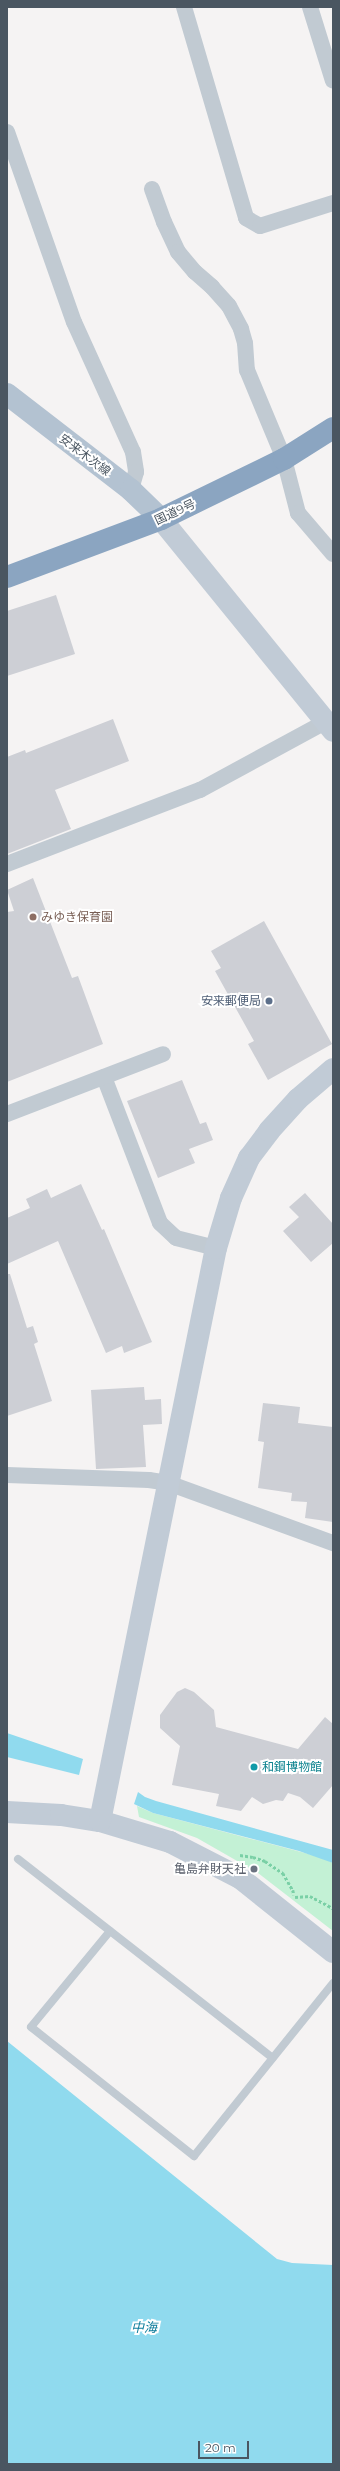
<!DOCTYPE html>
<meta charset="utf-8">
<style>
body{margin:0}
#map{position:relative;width:340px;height:2471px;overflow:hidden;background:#f5f3f3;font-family:Montserrat,"Noto Sans JP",sans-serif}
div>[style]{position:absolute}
.green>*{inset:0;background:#c3f1d5}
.water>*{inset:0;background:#90daee}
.building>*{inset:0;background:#cdcfd5}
.path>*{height:2.5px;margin-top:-1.25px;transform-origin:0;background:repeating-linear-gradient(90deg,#7ad0a6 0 3px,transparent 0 5px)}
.lane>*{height:8px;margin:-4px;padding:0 4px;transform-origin:4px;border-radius:4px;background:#c1cad2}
.street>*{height:16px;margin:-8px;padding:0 8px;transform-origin:8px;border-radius:8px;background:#c1cad2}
.secondary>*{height:22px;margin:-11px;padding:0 11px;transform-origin:11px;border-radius:11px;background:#c1cbd6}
.primary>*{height:22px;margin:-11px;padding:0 11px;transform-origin:11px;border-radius:11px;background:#b3c2d1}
.highway>*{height:22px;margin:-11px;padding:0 11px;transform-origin:11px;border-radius:11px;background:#8ba5c1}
.dots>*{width:11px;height:11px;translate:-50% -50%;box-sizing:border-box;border:2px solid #fff;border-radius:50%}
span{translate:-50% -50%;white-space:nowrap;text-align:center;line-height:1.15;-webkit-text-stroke:4px #fff;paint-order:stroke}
.street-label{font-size:12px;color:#4a5661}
.education-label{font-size:12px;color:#785e54}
.left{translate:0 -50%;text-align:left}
.service-label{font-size:12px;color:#4e5e75}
.right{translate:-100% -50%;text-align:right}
.culture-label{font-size:12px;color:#0d838f}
.worship-label{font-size:12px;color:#5b616d}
.water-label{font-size:13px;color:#0c7c9b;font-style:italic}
.frame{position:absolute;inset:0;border:8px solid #4a5661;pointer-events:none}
.scale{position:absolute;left:198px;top:2441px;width:51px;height:18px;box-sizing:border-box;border:2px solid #4a5661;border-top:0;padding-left:5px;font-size:12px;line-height:14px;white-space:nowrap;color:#4a5661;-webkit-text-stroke:3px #fff;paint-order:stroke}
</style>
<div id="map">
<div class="green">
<div style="clip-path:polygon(137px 1806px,153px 1813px,320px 1857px,333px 1863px,333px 1931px,258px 1873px,197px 1838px,139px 1817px)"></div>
</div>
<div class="water">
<div style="clip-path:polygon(7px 1733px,83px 1759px,79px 1775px,7px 1757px)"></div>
<div style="clip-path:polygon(138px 1792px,145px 1797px,156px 1801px,333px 1850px,333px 1863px,299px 1851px,153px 1813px,134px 1804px)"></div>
<div style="clip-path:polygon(7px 2041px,277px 2259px,292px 2263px,333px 2265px,333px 2464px,7px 2464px)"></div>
</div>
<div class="building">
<div style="clip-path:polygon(56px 595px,75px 654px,7px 676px,7px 611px)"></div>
<div style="clip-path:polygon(113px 719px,129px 761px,55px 790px,71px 829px,7px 854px,7px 757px,25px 750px,26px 753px)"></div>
<div style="clip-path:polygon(33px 878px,72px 978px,78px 976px,103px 1044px,7px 1082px,7px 912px,14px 911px,7px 890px)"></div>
<div style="clip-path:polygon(264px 921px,332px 1044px,268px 1080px,248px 1044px,254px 1041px,215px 971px,221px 968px,211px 951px)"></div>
<div style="clip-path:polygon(182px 1080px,200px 1124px,206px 1122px,213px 1140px,189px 1149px,195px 1163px,158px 1178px,127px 1101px)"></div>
<div style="clip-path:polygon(81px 1184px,102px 1230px,104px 1229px,152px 1342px,124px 1353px,122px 1346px,106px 1353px,58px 1241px,7px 1264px,7px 1218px,30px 1208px,26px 1199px,47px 1189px,51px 1198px)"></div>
<div style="clip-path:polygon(305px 1193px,333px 1224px,333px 1243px,311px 1262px,283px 1231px,299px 1217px,289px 1207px)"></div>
<div style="clip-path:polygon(7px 1274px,10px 1274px,27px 1328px,33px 1326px,38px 1342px,34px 1344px,52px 1401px,7px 1416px)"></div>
<div style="clip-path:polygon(144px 1387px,145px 1400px,161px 1399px,162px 1424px,143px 1425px,146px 1467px,96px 1469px,91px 1390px)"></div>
<div style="clip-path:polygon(263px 1403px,300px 1407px,298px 1423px,333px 1427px,333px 1522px,305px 1518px,307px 1502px,291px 1501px,292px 1493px,258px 1488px,264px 1442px,258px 1441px)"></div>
<div style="clip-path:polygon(185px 1688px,194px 1692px,214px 1710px,216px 1727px,298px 1749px,325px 1717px,333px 1724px,333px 1785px,313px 1808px,300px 1797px,288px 1793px,283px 1801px,276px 1800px,263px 1804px,252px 1797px,241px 1811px,216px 1806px,219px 1794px,172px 1785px,180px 1746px,160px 1728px,160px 1715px,177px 1692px)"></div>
</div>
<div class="path">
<div style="left:240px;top:1855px;width:13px;rotate:9deg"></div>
<div style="left:253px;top:1857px;width:13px;rotate:18deg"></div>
<div style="left:265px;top:1861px;width:22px;rotate:34deg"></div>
<div style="left:283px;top:1873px;width:20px;rotate:60deg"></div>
<div style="left:293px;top:1890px;width:5px;rotate:79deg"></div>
<div style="left:295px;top:1897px;width:15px;rotate:-4deg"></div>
<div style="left:310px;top:1896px;width:26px;rotate:28deg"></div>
</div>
<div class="lane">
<div style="left:18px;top:1859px;width:323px;rotate:38deg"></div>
<div style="left:110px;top:1931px;width:124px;rotate:129.5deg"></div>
<div style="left:31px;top:2027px;width:208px;rotate:38.4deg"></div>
<div style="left:194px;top:2156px;width:222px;rotate:-51.2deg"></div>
</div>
<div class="street">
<div style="left:184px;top:7px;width:220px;rotate:73.6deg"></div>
<div style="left:246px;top:218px;width:16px;rotate:30deg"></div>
<div style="left:260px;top:226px;width:77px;rotate:-17.5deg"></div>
<div style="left:310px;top:7px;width:77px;rotate:72.7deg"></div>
<div style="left:7px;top:132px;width:201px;rotate:70.6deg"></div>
<div style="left:74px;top:322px;width:143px;rotate:65.6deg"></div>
<div style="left:133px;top:452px;width:20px;rotate:81deg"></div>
<div style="left:136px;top:472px;width:19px;rotate:106deg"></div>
<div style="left:152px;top:189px;width:35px;rotate:70deg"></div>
<div style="left:164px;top:222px;width:33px;rotate:65deg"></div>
<div style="left:178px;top:252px;width:26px;rotate:50deg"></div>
<div style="left:195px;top:272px;width:23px;rotate:41deg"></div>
<div style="left:212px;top:287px;width:25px;rotate:48deg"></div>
<div style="left:229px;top:306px;width:26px;rotate:62deg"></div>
<div style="left:241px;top:329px;width:15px;rotate:74deg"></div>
<div style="left:245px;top:343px;width:27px;rotate:86deg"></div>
<div style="left:247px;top:370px;width:96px;rotate:67.4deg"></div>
<div style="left:284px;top:459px;width:56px;rotate:75.5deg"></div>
<div style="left:298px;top:513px;width:54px;rotate:49.5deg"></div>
<div style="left:7px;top:864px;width:207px;rotate:-21deg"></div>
<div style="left:200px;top:790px;width:142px;rotate:-28.5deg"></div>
<div style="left:104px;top:1077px;width:156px;rotate:69deg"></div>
<div style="left:160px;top:1223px;width:22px;rotate:43deg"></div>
<div style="left:176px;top:1238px;width:41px;rotate:14deg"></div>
<div style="left:7px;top:1114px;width:167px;rotate:-21deg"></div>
<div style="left:7px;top:1475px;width:142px;rotate:2deg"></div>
<div style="left:149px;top:1480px;width:19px;rotate:9deg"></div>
<div style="left:168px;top:1483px;width:176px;rotate:20deg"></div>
</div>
<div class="secondary">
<div style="left:161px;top:519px;width:273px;rotate:50.9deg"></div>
<div style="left:7px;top:1812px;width:54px;rotate:3.2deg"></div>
<div style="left:61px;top:1815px;width:39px;rotate:9deg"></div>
<div style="left:100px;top:1821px;width:73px;rotate:16.7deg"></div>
<div style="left:170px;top:1842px;width:79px;rotate:27.2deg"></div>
<div style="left:240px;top:1878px;width:119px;rotate:38.5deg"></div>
<div style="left:100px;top:1821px;width:585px;rotate:-78.56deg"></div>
<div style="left:216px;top:1248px;width:52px;rotate:-73.3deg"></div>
<div style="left:231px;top:1198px;width:44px;rotate:-65.8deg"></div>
<div style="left:249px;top:1158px;width:34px;rotate:-53deg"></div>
<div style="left:269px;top:1131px;width:43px;rotate:-47.8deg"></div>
<div style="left:298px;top:1099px;width:46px;rotate:-40.6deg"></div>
</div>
<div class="primary">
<div style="left:7px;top:394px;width:157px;rotate:37.7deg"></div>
<div style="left:131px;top:490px;width:42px;rotate:44deg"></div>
</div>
<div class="highway">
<div style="left:7px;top:577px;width:165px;rotate:-20.6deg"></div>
<div style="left:161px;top:519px;width:137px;rotate:-26deg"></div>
<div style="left:284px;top:459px;width:58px;rotate:-32.3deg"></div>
</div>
<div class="dots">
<div style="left:33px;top:917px;background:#8d6e63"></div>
<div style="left:269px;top:1001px;background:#5c6f8a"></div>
<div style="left:254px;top:1767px;background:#0f9aa8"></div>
<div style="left:254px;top:1869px;background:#6b7280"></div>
</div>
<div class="street-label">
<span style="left:85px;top:455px;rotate:37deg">安来木次線</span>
<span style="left:175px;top:512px;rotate:-25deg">国道9号</span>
</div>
<div class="education-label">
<span class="left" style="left:41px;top:917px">みゆき保育園</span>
</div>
<div class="service-label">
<span class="right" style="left:261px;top:1001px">安来郵便局</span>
</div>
<div class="culture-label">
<span class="left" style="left:262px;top:1767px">和鋼博物館</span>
</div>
<div class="worship-label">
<span class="right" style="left:246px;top:1869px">亀島弁財天社</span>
</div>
<div class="water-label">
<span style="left:144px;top:2327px">中海</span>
</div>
<div class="frame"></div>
<div class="scale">20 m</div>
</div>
